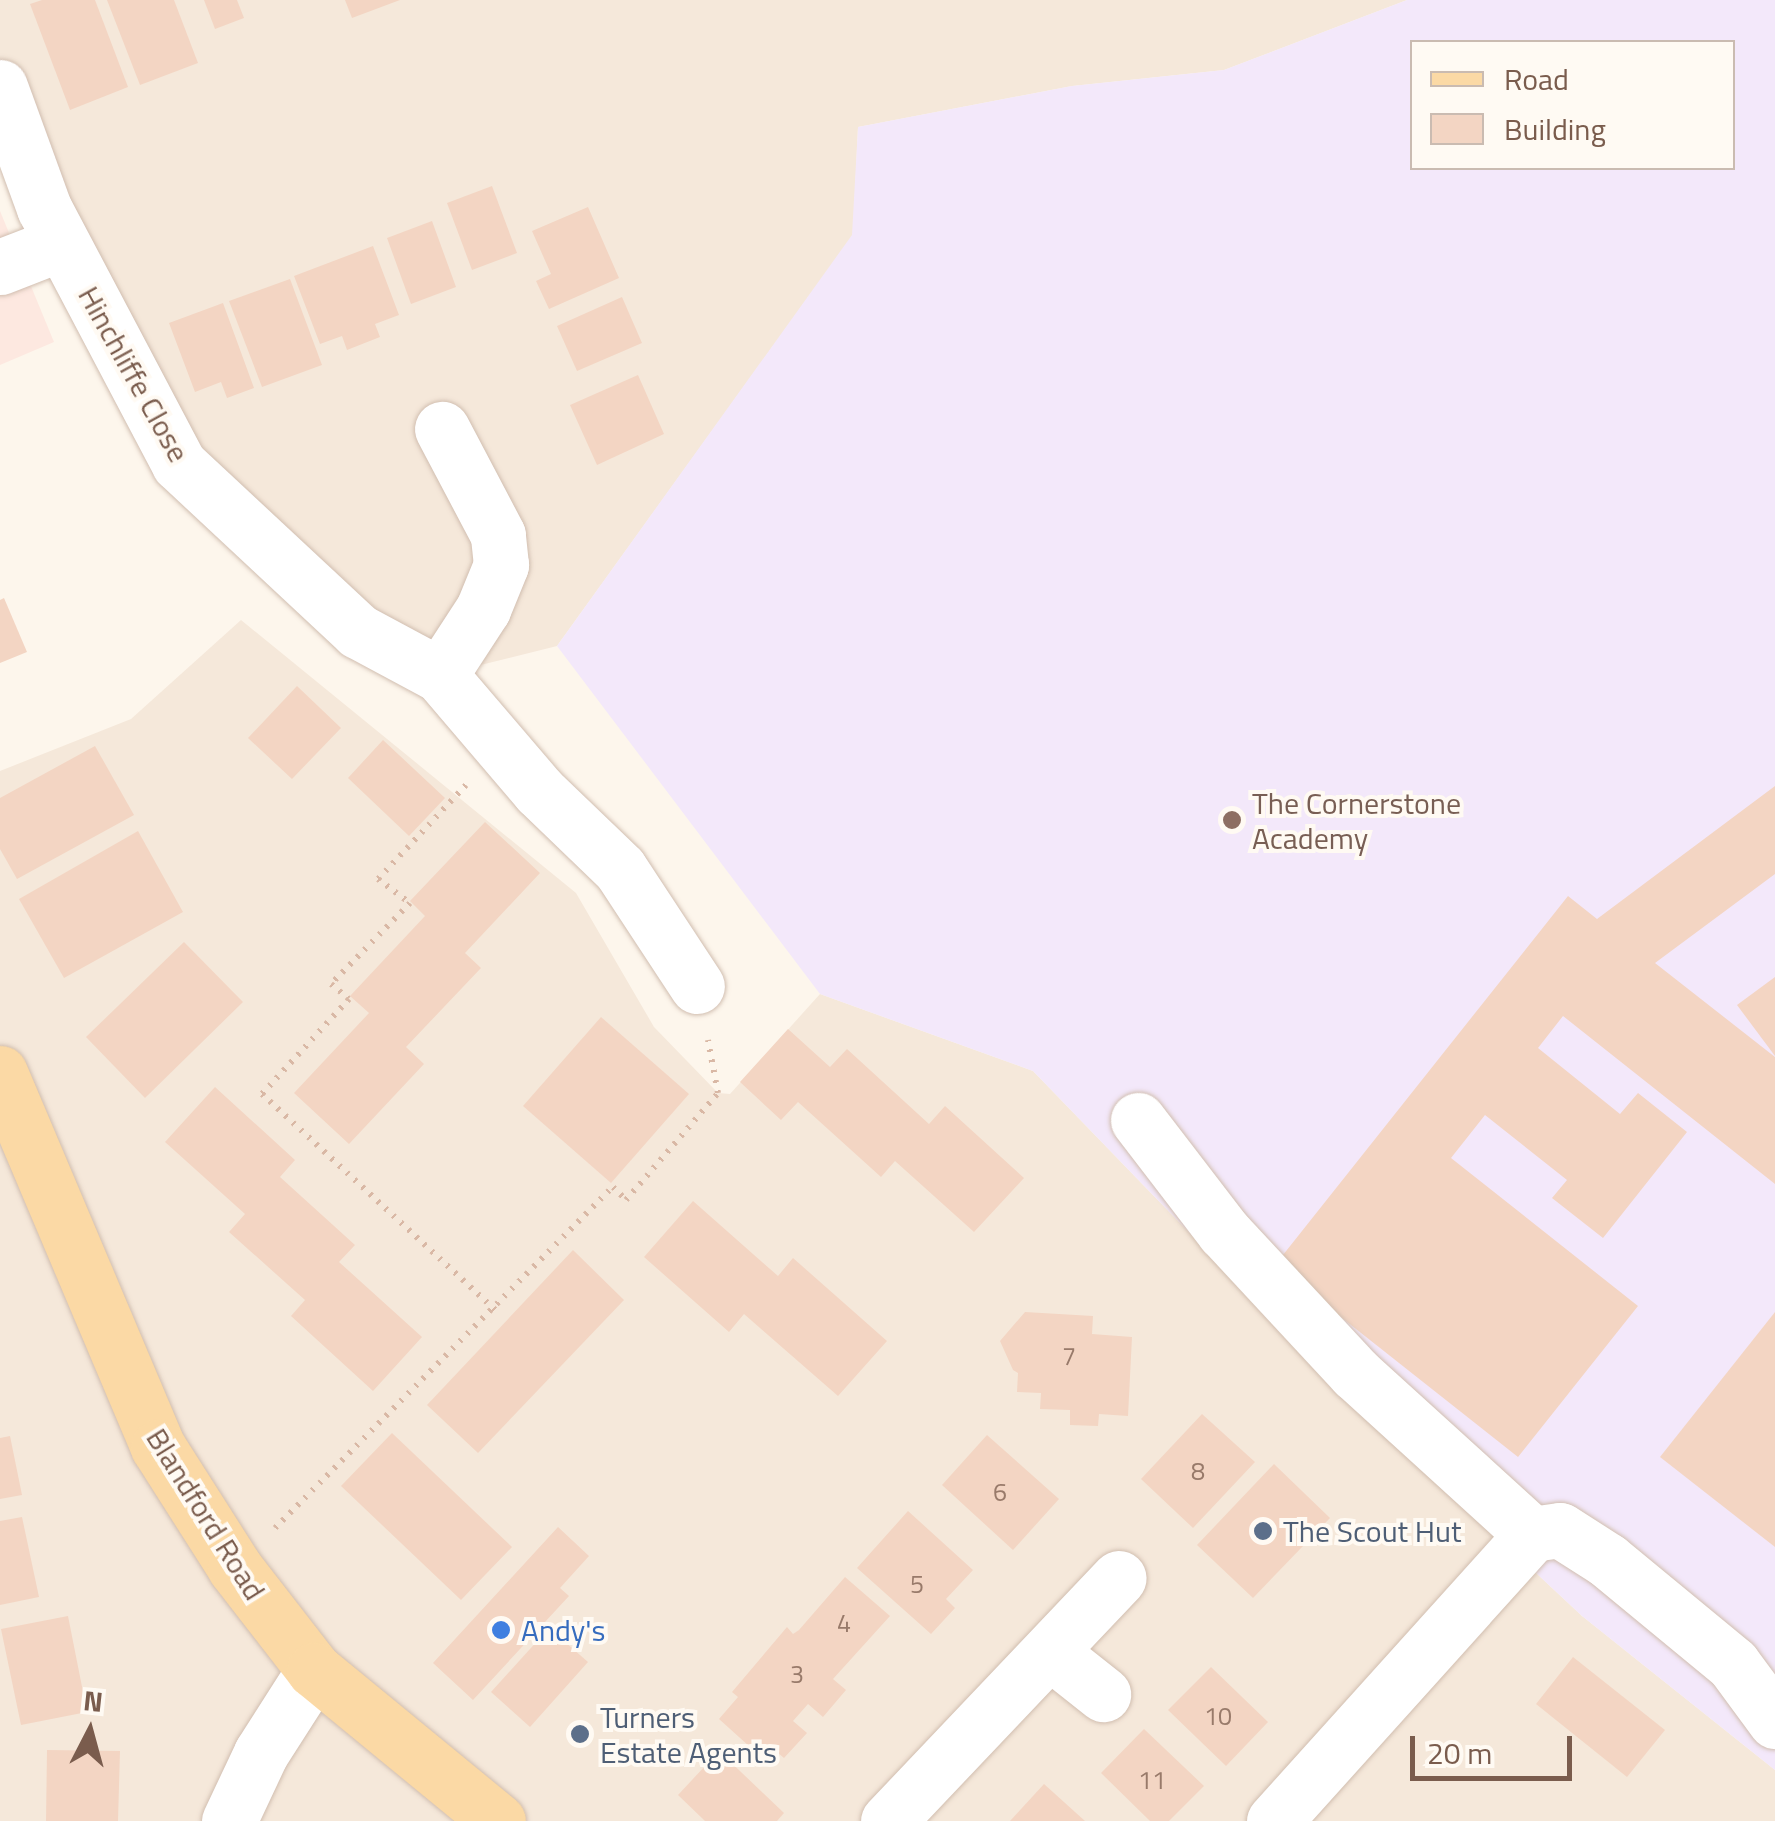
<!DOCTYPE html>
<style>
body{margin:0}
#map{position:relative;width:1775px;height:1821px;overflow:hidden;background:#fdf6ec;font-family:"Titillium Web",sans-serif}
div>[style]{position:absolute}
.residential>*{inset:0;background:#f5e8da}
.commercial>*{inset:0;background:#fde8e0}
.education>*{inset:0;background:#f3e8fa}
.building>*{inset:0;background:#f3d5c3}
.path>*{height:6px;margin-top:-3px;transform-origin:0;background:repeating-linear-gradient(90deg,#d9b8a5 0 2.5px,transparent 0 10.5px)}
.roads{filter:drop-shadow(0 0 2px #d1beb0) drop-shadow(0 0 2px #d1beb0)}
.minor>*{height:55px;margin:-27.5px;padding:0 27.5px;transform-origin:27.5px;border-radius:27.5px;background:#fff}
.major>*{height:55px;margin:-27.5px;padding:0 27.5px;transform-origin:27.5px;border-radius:27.5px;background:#fbd9a5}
.dots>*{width:28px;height:28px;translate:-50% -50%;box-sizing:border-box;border:5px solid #fffaf3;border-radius:50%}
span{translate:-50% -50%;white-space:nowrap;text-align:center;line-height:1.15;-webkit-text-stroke:8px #fffaf3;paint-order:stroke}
.number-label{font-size:25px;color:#987a6a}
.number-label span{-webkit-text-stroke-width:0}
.street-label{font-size:30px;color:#7a5c4d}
.education-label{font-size:30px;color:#785e54}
.left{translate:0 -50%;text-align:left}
.service-label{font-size:30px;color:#4e5e75}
.shop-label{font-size:30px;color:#366cbe}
.legend{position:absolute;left:1410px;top:40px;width:325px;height:130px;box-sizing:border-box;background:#fffaf3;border:2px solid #cabbb1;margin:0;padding:12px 18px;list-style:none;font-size:30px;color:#7a5c4d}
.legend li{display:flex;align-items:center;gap:20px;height:50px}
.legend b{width:50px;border:2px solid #cabbb1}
.north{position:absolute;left:40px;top:1681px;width:100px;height:100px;-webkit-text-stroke:8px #fffaf3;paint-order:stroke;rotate:6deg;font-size:28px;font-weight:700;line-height:40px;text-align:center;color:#7a5c4d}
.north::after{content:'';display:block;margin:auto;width:35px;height:45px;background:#7a5c4d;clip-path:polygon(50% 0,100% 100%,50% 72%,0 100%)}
.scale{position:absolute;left:1410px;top:1736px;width:162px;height:45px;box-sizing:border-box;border:5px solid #7a5c4d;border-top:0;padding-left:12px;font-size:30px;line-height:35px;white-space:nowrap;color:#7a5c4d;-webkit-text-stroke:8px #fffaf3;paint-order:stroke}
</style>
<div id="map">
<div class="residential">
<div style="clip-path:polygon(0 0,1407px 0,1224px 70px,1072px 86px,858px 127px,853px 235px,557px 646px,440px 675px,179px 464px,0 87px)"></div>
<div style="clip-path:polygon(241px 620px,576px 893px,654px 1027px,718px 1093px,730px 1094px,820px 994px,1033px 1071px,1352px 1401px,1582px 1616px,1775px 1770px,1775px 1821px,0 1821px,0 771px,131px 719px)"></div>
</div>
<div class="commercial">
<div style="clip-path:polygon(0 211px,54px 342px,0 365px)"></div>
</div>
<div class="education">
<div style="clip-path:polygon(evenodd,1407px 0,1775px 0,1775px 1770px,1582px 1616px,1352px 1401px,1033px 1071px,820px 994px,557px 646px,852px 235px,858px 127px,1072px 86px,1224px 70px,1407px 0,1412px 42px,1732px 42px,1732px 168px,1412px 168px,1412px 42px)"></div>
</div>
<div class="building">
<div style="clip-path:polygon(42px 0,95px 0,128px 87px,70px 110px,30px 4px)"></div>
<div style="clip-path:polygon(107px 0,174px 0,198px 63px,140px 85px)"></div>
<div style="clip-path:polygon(204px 0,237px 0,244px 18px,215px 29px)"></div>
<div style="clip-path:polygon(345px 0,400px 0,352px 18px)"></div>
<div style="clip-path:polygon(492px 186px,517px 253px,472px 270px,447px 203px)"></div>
<div style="clip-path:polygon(588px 207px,619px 278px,549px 309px,536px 281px,551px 274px,532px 231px)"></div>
<div style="clip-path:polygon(432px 221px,456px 287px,411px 304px,387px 238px)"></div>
<div style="clip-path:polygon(373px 246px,399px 315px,375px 324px,380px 337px,347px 350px,342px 336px,320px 344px,294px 276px)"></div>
<div style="clip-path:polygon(290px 279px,322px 365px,262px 387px,229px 301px)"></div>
<div style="clip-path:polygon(622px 297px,642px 343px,577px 371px,557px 326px)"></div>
<div style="clip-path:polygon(223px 303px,254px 388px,227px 398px,221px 382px,195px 392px,169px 323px)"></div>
<div style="clip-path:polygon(638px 375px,664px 434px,597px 465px,570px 405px)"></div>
<div style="clip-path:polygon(4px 598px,27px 652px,0 663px,0 600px)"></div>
<div style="clip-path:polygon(297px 686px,341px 728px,292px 779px,248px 738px)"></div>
<div style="clip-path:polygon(383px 740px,445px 798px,409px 836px,348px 778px)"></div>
<div style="clip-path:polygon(95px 746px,134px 815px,17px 879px,0 849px,0 798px)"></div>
<div style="clip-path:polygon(1775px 786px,1775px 874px,1655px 963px,1775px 1057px,1775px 1184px,1563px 1016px,1538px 1048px,1620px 1114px,1638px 1093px,1687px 1132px,1603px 1238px,1552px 1198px,1567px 1180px,1485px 1115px,1451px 1158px,1638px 1306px,1518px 1457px,1275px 1265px,1568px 896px,1597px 919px)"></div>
<div style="clip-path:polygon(485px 822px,540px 873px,465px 953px,481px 968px,406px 1047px,424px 1064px,349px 1144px,294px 1093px,369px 1013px,350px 996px,425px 916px,410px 901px)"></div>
<div style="clip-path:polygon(138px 831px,183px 912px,64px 978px,19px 899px)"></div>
<div style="clip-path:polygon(184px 942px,243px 1002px,145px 1098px,86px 1037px)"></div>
<div style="clip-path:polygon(1775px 977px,1775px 1056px,1737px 1005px)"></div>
<div style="clip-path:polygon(601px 1017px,689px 1094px,611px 1183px,523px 1106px)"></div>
<div style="clip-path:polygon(788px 1029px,830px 1067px,847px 1049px,929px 1124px,945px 1106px,1024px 1178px,974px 1232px,895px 1161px,881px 1177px,798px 1102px,781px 1120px,740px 1082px)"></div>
<div style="clip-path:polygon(215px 1087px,295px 1160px,280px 1177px,355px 1245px,339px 1262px,422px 1337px,373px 1391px,291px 1316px,305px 1300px,229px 1232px,245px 1214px,165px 1142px)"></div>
<div style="clip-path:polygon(693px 1201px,778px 1276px,793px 1258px,887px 1341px,838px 1396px,744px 1314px,729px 1332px,644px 1257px)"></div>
<div style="clip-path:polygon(573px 1250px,624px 1300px,478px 1453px,427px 1405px)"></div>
<div style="clip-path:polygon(1025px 1312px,1093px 1316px,1092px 1334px,1132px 1337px,1128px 1416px,1099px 1414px,1098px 1426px,1070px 1425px,1070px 1410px,1040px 1409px,1041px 1393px,1017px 1392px,1018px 1373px,1013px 1370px,1000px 1341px)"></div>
<div style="clip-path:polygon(1775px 1312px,1775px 1547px,1660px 1457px)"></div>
<div style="clip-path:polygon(1202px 1414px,1255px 1462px,1193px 1528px,1141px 1479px)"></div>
<div style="clip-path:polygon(392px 1433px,512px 1547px,461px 1600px,341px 1486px)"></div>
<div style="clip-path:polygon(987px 1435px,1059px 1499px,1013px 1550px,942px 1485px)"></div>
<div style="clip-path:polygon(10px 1436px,22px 1495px,0 1499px,0 1438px)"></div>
<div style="clip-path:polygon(1274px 1464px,1330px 1518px,1253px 1598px,1197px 1545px)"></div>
<div style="clip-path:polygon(908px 1511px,973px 1570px,946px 1599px,955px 1608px,931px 1634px,857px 1568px)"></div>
<div style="clip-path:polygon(22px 1517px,39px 1597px,0 1605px,0 1521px)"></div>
<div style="clip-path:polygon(558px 1527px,589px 1556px,560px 1588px,569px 1596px,473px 1700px,433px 1663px)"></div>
<div style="clip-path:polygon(845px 1577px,890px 1616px,833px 1679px,846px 1690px,823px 1717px,808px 1704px,793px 1721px,807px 1733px,784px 1758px,770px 1746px,760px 1756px,719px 1719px,738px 1697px,732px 1692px,787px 1627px,793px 1634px,799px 1630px)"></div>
<div style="clip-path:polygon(68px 1616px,87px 1712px,21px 1725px,1px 1629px)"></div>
<div style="clip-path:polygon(549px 1628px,588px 1662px,530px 1727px,491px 1692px)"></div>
<div style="clip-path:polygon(1573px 1657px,1665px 1730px,1627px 1777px,1536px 1704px)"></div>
<div style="clip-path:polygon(1211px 1667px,1268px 1722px,1226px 1766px,1168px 1710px)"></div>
<div style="clip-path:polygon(1144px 1729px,1204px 1786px,1169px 1821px,1150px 1821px,1101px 1773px)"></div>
<div style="clip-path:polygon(47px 1750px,120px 1751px,118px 1821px,46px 1821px)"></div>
<div style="clip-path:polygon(719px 1751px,784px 1813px,777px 1821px,705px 1821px,678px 1795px)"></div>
<div style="clip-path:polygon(1044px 1784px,1085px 1821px,1010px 1821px)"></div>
</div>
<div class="path">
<div style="left:466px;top:785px;width:129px;rotate:133.1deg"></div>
<div style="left:378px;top:879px;width:40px;rotate:37deg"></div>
<div style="left:410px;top:903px;width:113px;rotate:134.3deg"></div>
<div style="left:331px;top:984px;width:23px;rotate:40deg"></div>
<div style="left:349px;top:999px;width:129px;rotate:132.5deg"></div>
<div style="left:262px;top:1094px;width:318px;rotate:42.8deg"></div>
<div style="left:275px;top:1528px;width:480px;rotate:-45.3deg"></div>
<div style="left:613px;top:1187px;width:18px;rotate:45deg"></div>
<div style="left:626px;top:1200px;width:141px;rotate:-49.3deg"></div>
<div style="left:718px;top:1093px;width:54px;rotate:-100.7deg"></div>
</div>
<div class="roads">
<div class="minor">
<div style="left:0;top:87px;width:129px;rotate:70deg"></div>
<div style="left:44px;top:208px;width:289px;rotate:62.2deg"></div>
<div style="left:179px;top:464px;width:245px;rotate:43deg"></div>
<div style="left:358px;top:631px;width:93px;rotate:28.2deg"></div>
<div style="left:440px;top:675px;width:153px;rotate:49.5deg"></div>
<div style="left:539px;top:791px;width:112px;rotate:43.9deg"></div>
<div style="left:620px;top:869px;width:140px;rotate:56.7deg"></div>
<div style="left:0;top:267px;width:66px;rotate:-21.2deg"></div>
<div style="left:440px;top:675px;width:79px;rotate:-56.9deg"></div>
<div style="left:483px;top:609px;width:48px;rotate:-67.8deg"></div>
<div style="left:501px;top:565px;width:30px;rotate:-96deg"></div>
<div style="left:498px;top:535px;width:120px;rotate:-117.8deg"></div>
<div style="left:1138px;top:1120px;width:141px;rotate:52.5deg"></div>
<div style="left:1224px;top:1232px;width:192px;rotate:47.1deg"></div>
<div style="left:1355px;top:1373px;width:239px;rotate:42.3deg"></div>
<div style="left:1050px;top:1652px;width:68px;rotate:38.4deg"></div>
<div style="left:229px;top:1821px;width:75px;rotate:-64.8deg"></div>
<div style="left:261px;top:1753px;width:98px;rotate:-57.4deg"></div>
<div style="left:888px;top:1821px;width:335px;rotate:-46.5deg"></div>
<div style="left:1274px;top:1821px;width:386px;rotate:-48deg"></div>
<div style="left:1532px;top:1534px;width:28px;rotate:-8deg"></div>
<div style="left:1560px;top:1530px;width:56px;rotate:32.6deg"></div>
<div style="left:1607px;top:1560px;width:163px;rotate:39.5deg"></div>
<div style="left:1733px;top:1664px;width:71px;rotate:53.6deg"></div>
</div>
<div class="major">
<div style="left:0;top:1073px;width:406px;rotate:67.1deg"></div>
<div style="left:158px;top:1447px;width:143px;rotate:57.5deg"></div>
<div style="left:235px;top:1568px;width:129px;rotate:52.2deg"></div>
<div style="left:314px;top:1670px;width:238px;rotate:39.4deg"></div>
</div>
</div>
<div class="dots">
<div style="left:1232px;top:820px;background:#8d6e63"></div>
<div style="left:1263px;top:1531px;background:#5c6f8a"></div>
<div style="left:501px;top:1630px;background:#3f7fe0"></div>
<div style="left:580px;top:1734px;background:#5c6f8a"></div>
</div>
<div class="number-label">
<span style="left:1069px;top:1356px">7</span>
<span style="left:1198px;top:1471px">8</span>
<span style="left:1000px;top:1492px">6</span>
<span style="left:917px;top:1584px">5</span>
<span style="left:844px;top:1623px">4</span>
<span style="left:797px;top:1674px">3</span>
<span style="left:1218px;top:1716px">10</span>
<span style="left:1152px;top:1780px">11</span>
</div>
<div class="street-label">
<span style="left:134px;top:374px;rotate:61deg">Hinchliffe Close</span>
<span style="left:206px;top:1514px;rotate:58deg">Blandford Road</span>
</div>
<div class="education-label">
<span class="left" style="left:1252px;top:820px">The Cornerstone<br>Academy</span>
</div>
<div class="service-label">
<span class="left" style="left:1283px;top:1531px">The Scout Hut</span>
<span class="left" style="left:600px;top:1734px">Turners<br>Estate Agents</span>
</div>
<div class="shop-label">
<span class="left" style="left:521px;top:1630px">Andy's</span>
</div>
<ul class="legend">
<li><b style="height:12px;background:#fbd9a5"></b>Road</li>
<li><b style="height:28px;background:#f3d5c3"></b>Building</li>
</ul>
<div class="north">N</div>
<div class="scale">20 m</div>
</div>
